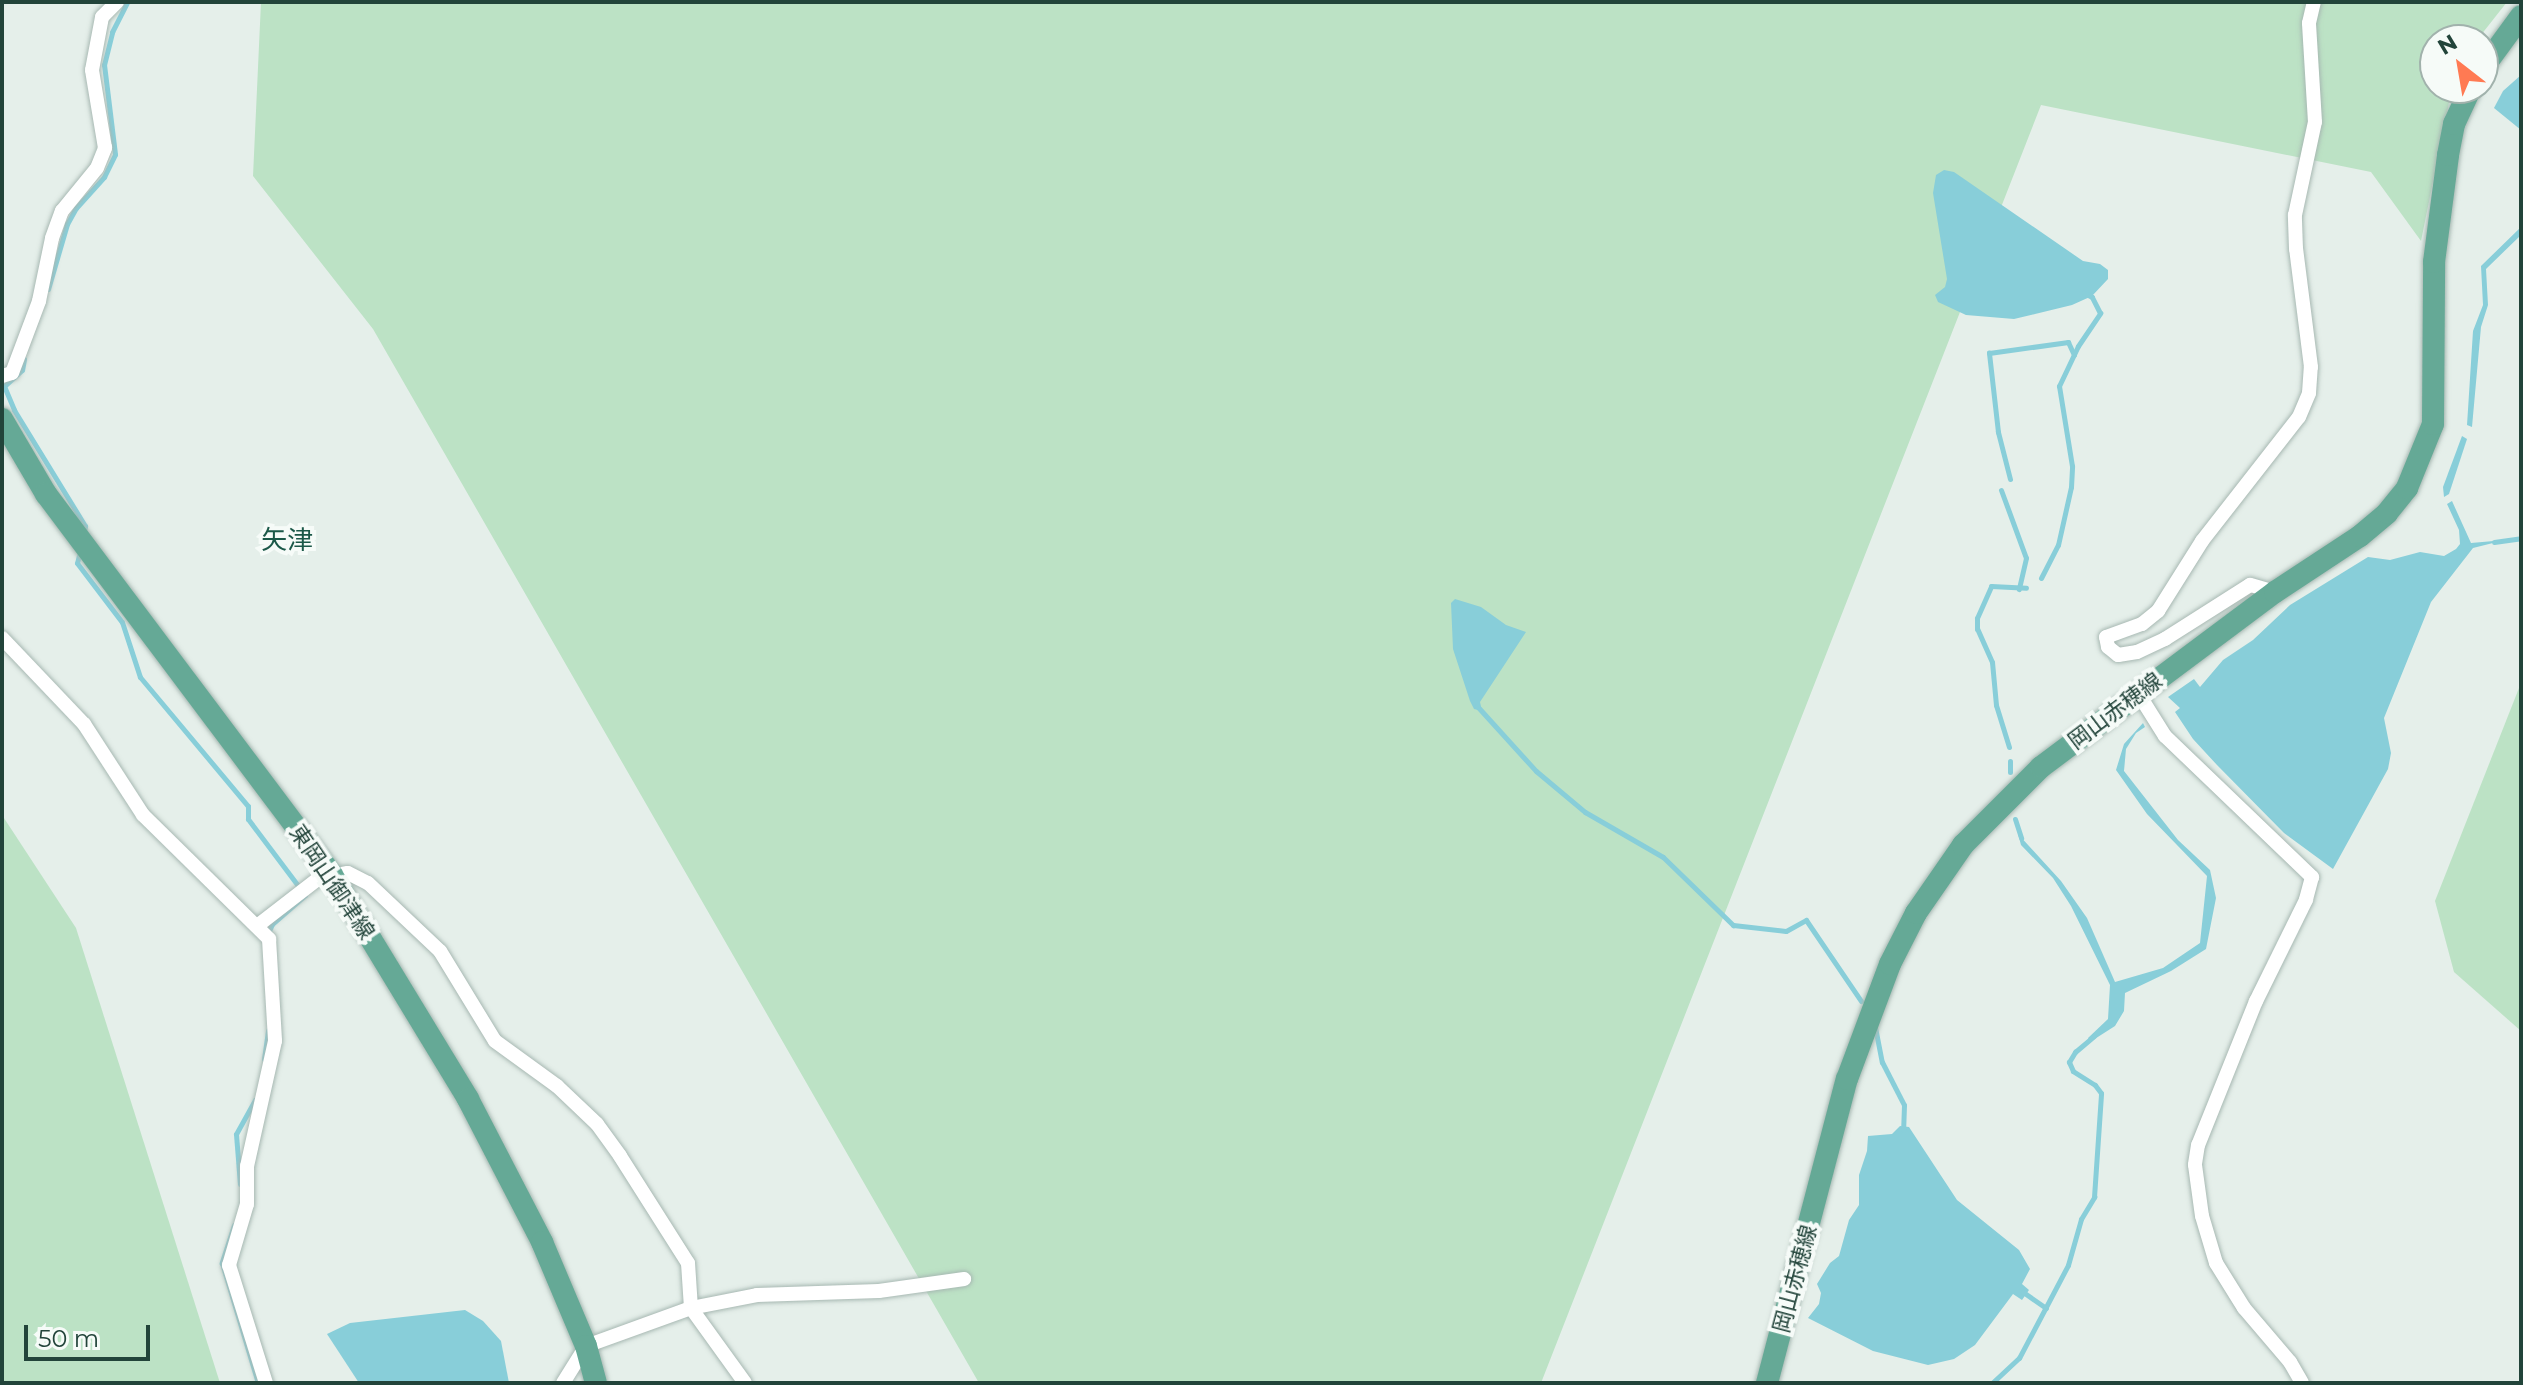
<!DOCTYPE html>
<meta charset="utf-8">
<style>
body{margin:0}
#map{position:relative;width:2523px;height:1385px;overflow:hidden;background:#e5efea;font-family:Montserrat,"Noto Sans JP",sans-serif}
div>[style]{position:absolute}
.green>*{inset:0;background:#bce2c5}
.water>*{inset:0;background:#88ced9}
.stream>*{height:5px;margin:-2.5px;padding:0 2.5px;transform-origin:2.5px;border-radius:2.5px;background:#88ced9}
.roads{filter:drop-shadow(0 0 2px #a7b8b2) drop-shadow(0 0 2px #a7b8b2)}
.street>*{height:14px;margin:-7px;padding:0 7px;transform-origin:7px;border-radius:7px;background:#fff}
.primary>*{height:22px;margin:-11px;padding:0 11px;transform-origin:11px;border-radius:11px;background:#65a996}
span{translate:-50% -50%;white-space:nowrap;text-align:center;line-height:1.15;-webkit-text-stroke:8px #f6fbf8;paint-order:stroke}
.street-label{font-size:22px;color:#22443a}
.quarter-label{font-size:26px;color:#1b5848}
.frame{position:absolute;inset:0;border:4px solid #22443a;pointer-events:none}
.north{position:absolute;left:2419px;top:24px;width:80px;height:80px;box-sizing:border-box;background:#f6fbf8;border:2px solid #a1b2ac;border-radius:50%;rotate:329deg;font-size:22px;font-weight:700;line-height:32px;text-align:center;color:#22443a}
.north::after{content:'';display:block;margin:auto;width:28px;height:36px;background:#ff7a53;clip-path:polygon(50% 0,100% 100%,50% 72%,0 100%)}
.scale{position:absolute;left:24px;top:1325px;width:126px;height:36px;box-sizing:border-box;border:4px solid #22443a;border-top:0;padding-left:10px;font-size:24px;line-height:28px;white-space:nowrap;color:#22443a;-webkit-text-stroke:6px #f6fbf8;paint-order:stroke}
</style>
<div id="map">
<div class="green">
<div style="clip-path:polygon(261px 2px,2507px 2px,2477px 40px,2435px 40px,2435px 88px,2452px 88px,2421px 241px,2371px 172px,2041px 105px,1541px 1383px,979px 1383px,373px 329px,253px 176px)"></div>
<div style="clip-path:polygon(2521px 683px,2521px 1031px,2454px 972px,2435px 901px)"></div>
<div style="clip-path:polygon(2px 815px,76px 928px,220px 1383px,2px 1383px)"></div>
</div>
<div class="water">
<div style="clip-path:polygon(2521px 75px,2521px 130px,2494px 108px,2503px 91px)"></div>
<div style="clip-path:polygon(1944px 170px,1954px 172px,2083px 261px,2100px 264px,2108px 270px,2108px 279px,2092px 296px,2072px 305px,2014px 319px,1966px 315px,1938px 302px,1935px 295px,1945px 287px,1947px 279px,1933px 193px,1936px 175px)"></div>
<div style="clip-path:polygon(2521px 227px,2521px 235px,2486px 269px,2488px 305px,2481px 327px,2472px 427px,2467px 425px,2473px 331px,2483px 305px,2481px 266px)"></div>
<div style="clip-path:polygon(2462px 436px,2467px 439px,2449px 494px,2444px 497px,2443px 487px)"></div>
<div style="clip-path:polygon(2452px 501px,2471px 543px,2505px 540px,2473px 548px,2431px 602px,2384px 718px,2391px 753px,2388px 769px,2333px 869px,2284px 833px,2217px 765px,2193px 739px,2175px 712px,2180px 708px,2168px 697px,2194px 679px,2200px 687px,2223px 660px,2253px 640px,2290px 605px,2368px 557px,2390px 560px,2420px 552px,2444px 556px,2456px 549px,2460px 544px,2459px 530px,2447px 504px)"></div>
<div style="clip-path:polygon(1455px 599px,1481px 607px,1506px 625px,1526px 632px,1480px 702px,1482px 711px,1474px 709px,1470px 701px,1453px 649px,1451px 603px)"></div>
<div style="clip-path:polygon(2143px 723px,2145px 727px,2136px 733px,2126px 749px,2124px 771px,2178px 840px,2210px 870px,2216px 898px,2206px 949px,2171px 971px,2125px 993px,2124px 1011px,2115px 1026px,2090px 1042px,2088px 1038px,2108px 1019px,2110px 985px,2071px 906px,2053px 878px,2021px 845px,2018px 834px,2061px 881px,2087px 918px,2115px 982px,2163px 968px,2200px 943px,2207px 876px,2147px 814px,2116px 770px,2124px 744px)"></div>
<div style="clip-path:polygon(1900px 1126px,1909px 1127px,1957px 1200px,2019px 1250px,2030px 1269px,2022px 1284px,2029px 1290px,2022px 1300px,2013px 1294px,1975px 1345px,1954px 1359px,1928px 1365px,1873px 1351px,1808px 1318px,1819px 1304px,1821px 1293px,1817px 1284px,1830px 1263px,1839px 1256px,1849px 1220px,1859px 1205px,1859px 1175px,1867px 1151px,1868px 1136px,1892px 1134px)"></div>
<div style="clip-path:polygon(465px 1310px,483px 1321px,501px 1341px,509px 1383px,359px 1383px,327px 1334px,350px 1323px)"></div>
</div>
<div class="stream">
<div style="left:48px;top:289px;width:68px;rotate:-73.7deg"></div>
<div style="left:67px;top:224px;width:18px;rotate:-61deg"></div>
<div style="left:76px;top:208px;width:42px;rotate:-47.9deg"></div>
<div style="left:104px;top:177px;width:25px;rotate:-64deg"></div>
<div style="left:115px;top:154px;width:90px;rotate:-97deg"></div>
<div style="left:104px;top:65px;width:34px;rotate:-76deg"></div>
<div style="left:112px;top:32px;width:34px;rotate:-63deg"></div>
<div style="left:24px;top:359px;width:11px;rotate:100deg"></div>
<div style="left:22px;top:370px;width:24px;rotate:138deg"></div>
<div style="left:4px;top:386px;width:26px;rotate:67deg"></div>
<div style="left:14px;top:410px;width:136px;rotate:58.5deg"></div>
<div style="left:85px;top:526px;width:5px;rotate:101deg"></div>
<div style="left:2010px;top:479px;width:49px;rotate:-104.3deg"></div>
<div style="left:1998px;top:432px;width:80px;rotate:-96.5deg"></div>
<div style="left:1989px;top:353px;width:80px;rotate:-7.9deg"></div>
<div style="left:2068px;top:342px;width:14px;rotate:65deg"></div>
<div style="left:2001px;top:490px;width:72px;rotate:69.8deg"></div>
<div style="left:2026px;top:558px;width:32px;rotate:103deg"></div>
<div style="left:2494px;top:542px;width:27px;rotate:-8deg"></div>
<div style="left:79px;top:555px;width:8px;rotate:104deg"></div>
<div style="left:77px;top:563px;width:74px;rotate:52.7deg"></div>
<div style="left:122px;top:622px;width:58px;rotate:71.9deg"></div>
<div style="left:140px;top:677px;width:168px;rotate:50.1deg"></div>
<div style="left:248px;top:806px;width:13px;rotate:90deg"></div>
<div style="left:248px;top:819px;width:95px;rotate:53.1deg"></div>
<div style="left:305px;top:895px;width:44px;rotate:138.7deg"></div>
<div style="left:272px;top:924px;width:10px;rotate:114deg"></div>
<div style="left:2041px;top:578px;width:37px;rotate:-63deg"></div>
<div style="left:2058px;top:545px;width:59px;rotate:-77.4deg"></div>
<div style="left:2071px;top:487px;width:21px;rotate:-87deg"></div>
<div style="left:2072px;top:466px;width:81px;rotate:-99.2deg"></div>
<div style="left:2059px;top:386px;width:44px;rotate:-64.6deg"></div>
<div style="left:2078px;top:346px;width:40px;rotate:-56deg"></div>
<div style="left:2100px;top:313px;width:18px;rotate:-117deg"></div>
<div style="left:2092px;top:297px;width:9px;rotate:-153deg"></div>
<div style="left:1477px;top:706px;width:88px;rotate:47.8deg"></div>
<div style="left:1536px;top:771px;width:64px;rotate:39.9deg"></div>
<div style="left:1585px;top:812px;width:90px;rotate:30deg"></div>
<div style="left:1663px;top:857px;width:98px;rotate:44.2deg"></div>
<div style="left:1733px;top:925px;width:53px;rotate:6.5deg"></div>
<div style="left:1786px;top:931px;width:23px;rotate:-29deg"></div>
<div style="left:1806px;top:920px;width:98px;rotate:55.8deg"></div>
<div style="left:2009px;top:747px;width:44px;rotate:-107.2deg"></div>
<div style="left:1996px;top:705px;width:43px;rotate:-95.3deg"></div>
<div style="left:1992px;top:662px;width:36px;rotate:-114deg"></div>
<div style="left:1977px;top:629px;width:11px;rotate:-90deg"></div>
<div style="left:1977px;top:618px;width:35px;rotate:-66deg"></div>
<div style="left:1991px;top:586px;width:35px;rotate:3deg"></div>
<div style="left:2010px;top:772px;width:11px;rotate:-90deg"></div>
<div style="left:2015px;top:819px;width:20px;rotate:72deg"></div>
<div style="left:1875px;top:1027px;width:36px;rotate:79deg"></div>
<div style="left:1882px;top:1062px;width:48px;rotate:62.9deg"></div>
<div style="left:1904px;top:1105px;width:25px;rotate:92deg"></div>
<div style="left:264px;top:1059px;width:29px;rotate:-82deg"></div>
<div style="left:240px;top:1184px;width:50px;rotate:-94.6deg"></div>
<div style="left:236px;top:1134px;width:39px;rotate:-61deg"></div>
<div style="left:234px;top:1225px;width:40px;rotate:108deg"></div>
<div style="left:222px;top:1263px;width:125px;rotate:73.3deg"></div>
<div style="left:2023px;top:1292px;width:28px;rotate:35deg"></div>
<div style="left:1992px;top:1383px;width:37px;rotate:-43deg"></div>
<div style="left:2019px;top:1358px;width:105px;rotate:-62.2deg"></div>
<div style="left:2068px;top:1265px;width:48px;rotate:-74.2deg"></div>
<div style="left:2081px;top:1219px;width:26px;rotate:-59deg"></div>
<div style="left:2094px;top:1197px;width:104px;rotate:-86.1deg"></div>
<div style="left:2101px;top:1093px;width:10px;rotate:-127deg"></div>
<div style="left:2095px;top:1085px;width:26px;rotate:-148deg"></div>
<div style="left:2073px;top:1071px;width:10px;rotate:-114deg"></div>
<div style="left:2069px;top:1062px;width:12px;rotate:-59deg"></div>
<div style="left:2075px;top:1052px;width:25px;rotate:-40deg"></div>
</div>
<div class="roads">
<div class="street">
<div style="left:2px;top:376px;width:10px;rotate:-17deg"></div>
<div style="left:12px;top:373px;width:77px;rotate:-69.4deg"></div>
<div style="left:39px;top:301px;width:64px;rotate:-78.3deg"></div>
<div style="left:52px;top:238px;width:29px;rotate:-70deg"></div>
<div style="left:62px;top:211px;width:55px;rotate:-50.9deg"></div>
<div style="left:97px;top:168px;width:22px;rotate:-68deg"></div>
<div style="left:105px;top:148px;width:79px;rotate:-99.5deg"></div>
<div style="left:92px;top:70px;width:54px;rotate:-79.3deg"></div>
<div style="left:102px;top:17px;width:21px;rotate:-45deg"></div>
<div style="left:2275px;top:592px;width:26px;rotate:-164deg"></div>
<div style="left:2250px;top:585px;width:101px;rotate:147.6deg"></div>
<div style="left:2165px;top:639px;width:31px;rotate:155deg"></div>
<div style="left:2137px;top:652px;width:19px;rotate:171deg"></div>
<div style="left:2118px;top:655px;width:13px;rotate:-141deg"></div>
<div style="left:2108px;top:647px;width:10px;rotate:-101deg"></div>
<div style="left:2106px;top:637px;width:38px;rotate:-20deg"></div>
<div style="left:2142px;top:624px;width:21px;rotate:-39deg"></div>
<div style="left:2158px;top:611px;width:83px;rotate:-57.8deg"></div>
<div style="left:2202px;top:541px;width:157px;rotate:-52deg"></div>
<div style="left:2299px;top:417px;width:26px;rotate:-67deg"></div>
<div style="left:2309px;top:393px;width:26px;rotate:-86deg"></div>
<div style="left:2311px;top:367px;width:119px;rotate:-97.2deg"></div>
<div style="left:2296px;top:249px;width:34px;rotate:-92deg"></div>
<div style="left:2295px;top:215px;width:95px;rotate:-77.9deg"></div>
<div style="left:2315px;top:122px;width:99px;rotate:-93.5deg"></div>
<div style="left:2309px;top:23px;width:22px;rotate:-77deg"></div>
<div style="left:2px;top:638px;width:119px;rotate:46.4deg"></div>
<div style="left:84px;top:724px;width:108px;rotate:57deg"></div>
<div style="left:143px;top:815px;width:177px;rotate:44.5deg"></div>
<div style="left:269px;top:939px;width:102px;rotate:86.6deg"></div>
<div style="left:275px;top:1041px;width:128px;rotate:102.6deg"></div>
<div style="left:247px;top:1166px;width:38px;rotate:90deg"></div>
<div style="left:247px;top:1204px;width:64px;rotate:106.4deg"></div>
<div style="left:229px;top:1265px;width:124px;rotate:72.6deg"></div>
<div style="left:2138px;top:693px;width:51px;rotate:57.9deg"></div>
<div style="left:2165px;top:736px;width:204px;rotate:43.8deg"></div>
<div style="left:2312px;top:877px;width:24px;rotate:105deg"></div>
<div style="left:2306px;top:900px;width:113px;rotate:116.3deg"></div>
<div style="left:2256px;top:1001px;width:155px;rotate:111.9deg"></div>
<div style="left:2198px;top:1145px;width:20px;rotate:99deg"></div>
<div style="left:2195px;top:1165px;width:51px;rotate:82.2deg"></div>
<div style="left:2202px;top:1216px;width:49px;rotate:73.4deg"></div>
<div style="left:2216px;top:1263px;width:53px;rotate:58.1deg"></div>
<div style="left:2244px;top:1308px;width:71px;rotate:49.6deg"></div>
<div style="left:2290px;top:1362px;width:24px;rotate:60deg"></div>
<div style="left:257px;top:926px;width:78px;rotate:-37.7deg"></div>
<div style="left:319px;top:878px;width:29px;rotate:-10deg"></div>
<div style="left:348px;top:873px;width:22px;rotate:27deg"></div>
<div style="left:368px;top:883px;width:99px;rotate:43.4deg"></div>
<div style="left:440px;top:951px;width:105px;rotate:58.6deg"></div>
<div style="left:495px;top:1041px;width:77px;rotate:36deg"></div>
<div style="left:557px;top:1086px;width:55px;rotate:43.5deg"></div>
<div style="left:597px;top:1124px;width:39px;rotate:54deg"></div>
<div style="left:620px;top:1156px;width:127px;rotate:57.6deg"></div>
<div style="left:688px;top:1263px;width:45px;rotate:86.2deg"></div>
<div style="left:691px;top:1308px;width:92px;rotate:54.2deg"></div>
<div style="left:563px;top:1383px;width:44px;rotate:-58.1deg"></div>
<div style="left:586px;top:1346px;width:112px;rotate:-19.9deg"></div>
<div style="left:691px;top:1308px;width:67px;rotate:-11.1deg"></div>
<div style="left:757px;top:1295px;width:122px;rotate:-1.9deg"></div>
<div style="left:879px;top:1291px;width:86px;rotate:-8deg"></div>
</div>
<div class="primary">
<div style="left:2483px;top:68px;width:64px;rotate:-53.8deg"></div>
<div style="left:2px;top:419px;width:87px;rotate:59.6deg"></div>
<div style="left:46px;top:494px;width:476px;rotate:53.1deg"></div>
<div style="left:332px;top:875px;width:262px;rotate:58.7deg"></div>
<div style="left:468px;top:1099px;width:161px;rotate:62.6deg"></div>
<div style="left:542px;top:1242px;width:113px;rotate:67.1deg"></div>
<div style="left:586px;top:1346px;width:38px;rotate:75deg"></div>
<div style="left:1767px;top:1383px;width:314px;rotate:-75.3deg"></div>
<div style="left:1847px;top:1079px;width:123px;rotate:-69.5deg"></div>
<div style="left:1890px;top:964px;width:57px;rotate:-63deg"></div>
<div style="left:1916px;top:913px;width:83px;rotate:-55.3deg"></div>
<div style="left:1963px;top:845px;width:110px;rotate:-45deg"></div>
<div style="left:2041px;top:767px;width:292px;rotate:-36.8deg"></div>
<div style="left:2275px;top:592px;width:102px;rotate:-33.4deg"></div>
<div style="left:2360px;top:536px;width:35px;rotate:-40deg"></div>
<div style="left:2387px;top:513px;width:32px;rotate:-51deg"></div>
<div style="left:2407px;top:488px;width:69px;rotate:-67.9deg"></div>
<div style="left:2433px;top:424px;width:162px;rotate:-89.6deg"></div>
<div style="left:2434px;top:262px;width:108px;rotate:-82.5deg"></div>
<div style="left:2448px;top:155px;width:32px;rotate:-79deg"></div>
<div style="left:2454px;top:124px;width:40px;rotate:-65deg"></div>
</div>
</div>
<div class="street-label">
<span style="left:2115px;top:711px;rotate:-37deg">岡山赤穂線</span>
<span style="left:332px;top:882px;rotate:56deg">東岡山御津線</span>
<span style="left:1795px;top:1279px;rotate:-75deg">岡山赤穂線</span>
</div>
<div class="quarter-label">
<span style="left:287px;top:541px">矢津</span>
</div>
<div class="frame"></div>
<div class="north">N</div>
<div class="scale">50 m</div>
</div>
